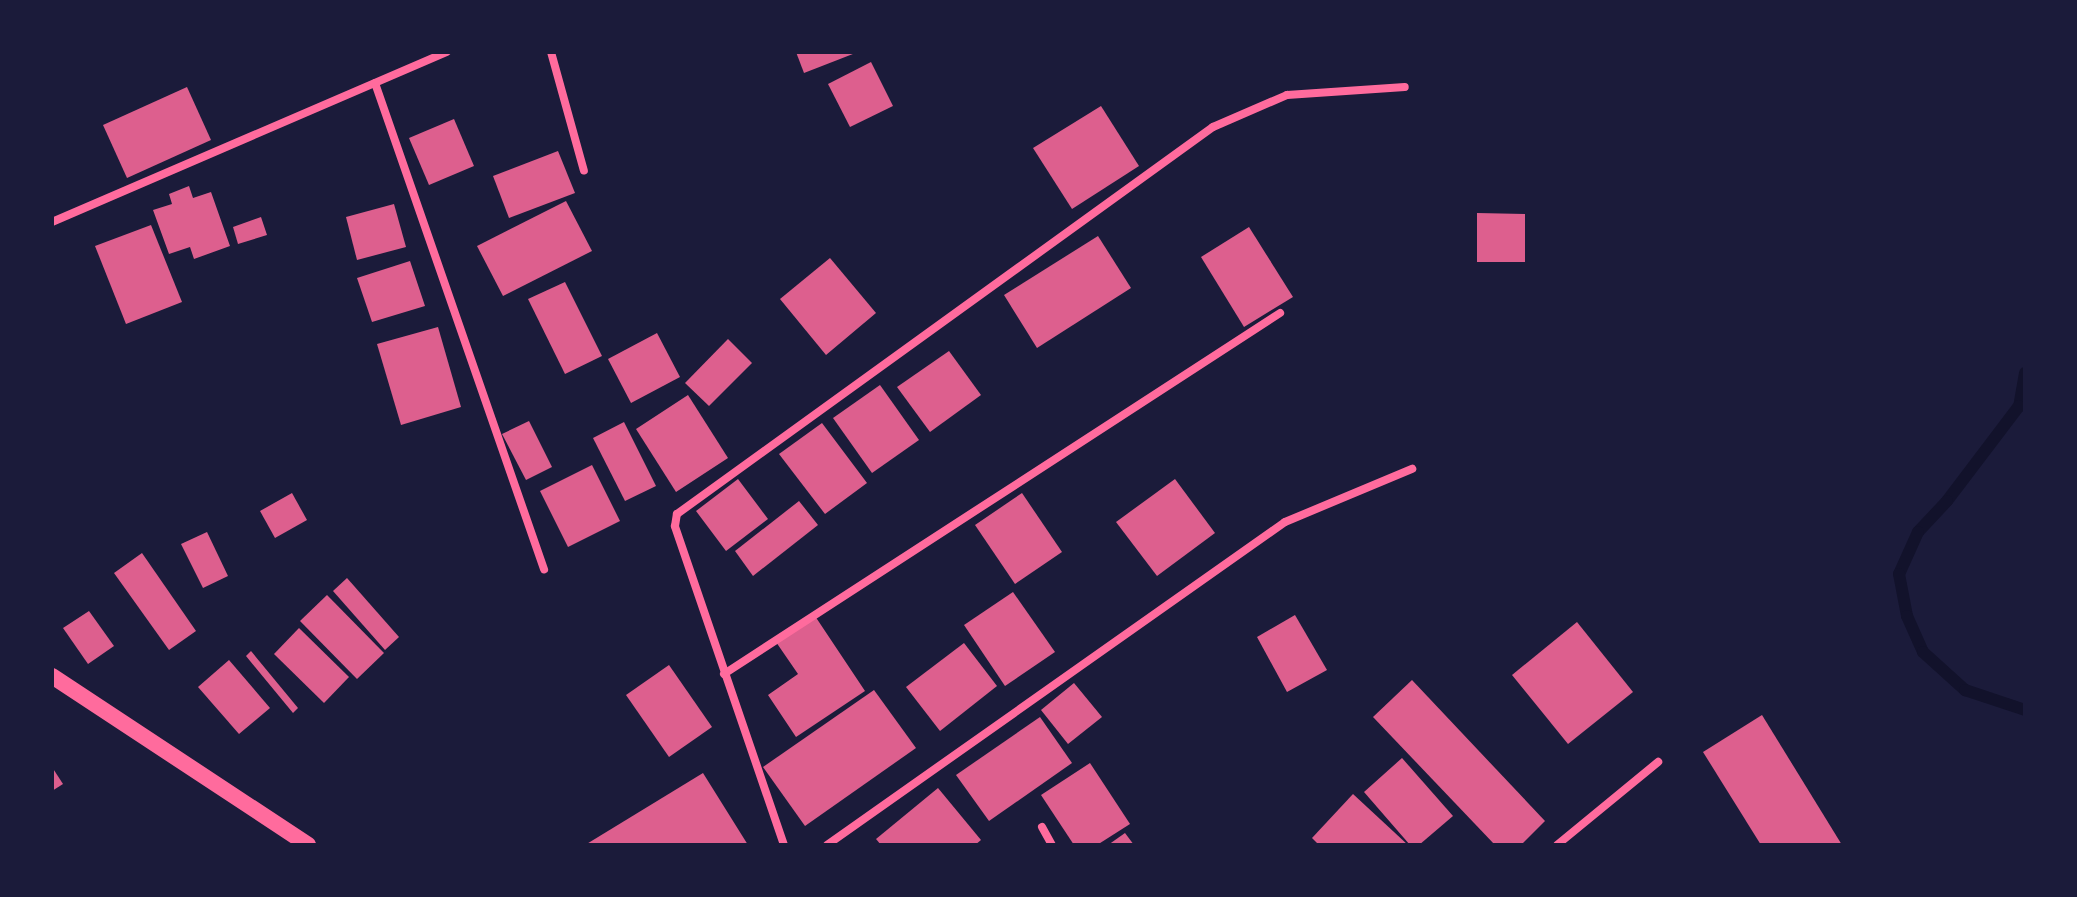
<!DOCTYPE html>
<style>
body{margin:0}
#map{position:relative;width:2077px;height:897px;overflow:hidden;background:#1b1b3a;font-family:"Roboto Condensed",sans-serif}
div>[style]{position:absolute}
.stream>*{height:12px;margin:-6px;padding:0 6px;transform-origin:6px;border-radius:6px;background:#12122b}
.building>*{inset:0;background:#dd5f8e}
.minor>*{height:8px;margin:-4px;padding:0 4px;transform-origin:4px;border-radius:4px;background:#ff6b9d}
.secondary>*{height:16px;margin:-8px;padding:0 8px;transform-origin:8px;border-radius:8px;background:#ff6b9d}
span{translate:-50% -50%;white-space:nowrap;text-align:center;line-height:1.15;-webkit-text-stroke:8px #1b1b3a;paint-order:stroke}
.frame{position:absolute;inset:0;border:54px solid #1b1b3a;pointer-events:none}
</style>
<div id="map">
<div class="stream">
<div style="left:2025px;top:373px;width:34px;rotate:100deg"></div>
<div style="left:2019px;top:406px;width:119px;rotate:127.2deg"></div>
<div style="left:1947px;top:501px;width:42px;rotate:133.1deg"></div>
<div style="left:1918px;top:532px;width:46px;rotate:114.3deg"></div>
<div style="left:1899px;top:574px;width:43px;rotate:79.2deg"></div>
<div style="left:1907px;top:616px;width:39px;rotate:66deg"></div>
<div style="left:1923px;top:652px;width:57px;rotate:42.1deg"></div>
<div style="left:1965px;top:690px;width:63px;rotate:18.4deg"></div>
</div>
<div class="building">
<div style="clip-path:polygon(796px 52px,858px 52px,804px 73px)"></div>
<div style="clip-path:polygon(871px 62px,893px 106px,850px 127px,828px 84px)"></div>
<div style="clip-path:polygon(187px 87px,211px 140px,127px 178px,103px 125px)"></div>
<div style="clip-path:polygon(1101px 106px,1139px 166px,1072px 209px,1033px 148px)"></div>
<div style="clip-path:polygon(454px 119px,474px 166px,429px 185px,409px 138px)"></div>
<div style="clip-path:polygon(558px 151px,575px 193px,509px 218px,493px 176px)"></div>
<div style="clip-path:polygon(189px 186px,193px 198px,211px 192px,230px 246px,194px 259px,190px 247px,169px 254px,153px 210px,172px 204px,169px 194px)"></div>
<div style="clip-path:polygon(566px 201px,592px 251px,503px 296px,477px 246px)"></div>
<div style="clip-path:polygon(394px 204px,406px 247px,357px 260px,346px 217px)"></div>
<div style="clip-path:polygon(1477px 213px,1525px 214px,1525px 262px,1477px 262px)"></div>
<div style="clip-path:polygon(261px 217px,267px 235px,238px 244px,233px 227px)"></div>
<div style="clip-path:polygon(151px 225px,182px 302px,126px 324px,95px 246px)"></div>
<div style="clip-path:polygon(1249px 227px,1293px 297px,1244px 327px,1201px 257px)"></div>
<div style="clip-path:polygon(1098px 236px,1131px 288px,1037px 348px,1004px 295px)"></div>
<div style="clip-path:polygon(830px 258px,876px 313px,826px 355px,780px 299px)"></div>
<div style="clip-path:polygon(410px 261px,425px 306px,372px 322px,357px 278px)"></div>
<div style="clip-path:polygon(565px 282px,602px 356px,565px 374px,528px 299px)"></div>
<div style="clip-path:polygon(438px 327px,461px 407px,401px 425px,377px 344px)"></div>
<div style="clip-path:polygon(657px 333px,680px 377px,631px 403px,608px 359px)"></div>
<div style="clip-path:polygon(728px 339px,752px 363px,709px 406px,685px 383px)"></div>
<div style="clip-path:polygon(949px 351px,981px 395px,930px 432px,897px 387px)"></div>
<div style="clip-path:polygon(880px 385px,919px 440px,872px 473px,833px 418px)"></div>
<div style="clip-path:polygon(688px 395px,728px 458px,676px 492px,636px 429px)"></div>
<div style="clip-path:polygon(529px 421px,552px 467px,526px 480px,502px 434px)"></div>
<div style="clip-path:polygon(624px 422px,656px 486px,625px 501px,593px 438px)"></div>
<div style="clip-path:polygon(822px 423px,867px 483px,825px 514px,779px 454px)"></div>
<div style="clip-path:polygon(592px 465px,620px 521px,568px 547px,540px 491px)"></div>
<div style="clip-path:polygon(738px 479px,768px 519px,726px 551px,696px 511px)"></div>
<div style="clip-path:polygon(1175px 479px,1215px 533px,1157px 576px,1116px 522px)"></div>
<div style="clip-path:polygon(292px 493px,307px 520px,275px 538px,260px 511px)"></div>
<div style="clip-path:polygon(1022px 493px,1062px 552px,1015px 584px,975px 525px)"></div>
<div style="clip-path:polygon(799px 501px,818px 525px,753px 576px,735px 551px)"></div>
<div style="clip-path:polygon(207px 532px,228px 576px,203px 588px,181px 544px)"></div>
<div style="clip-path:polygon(142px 553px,196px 631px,169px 650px,114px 573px)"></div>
<div style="clip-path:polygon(347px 578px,399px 637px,385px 650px,333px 591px)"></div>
<div style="clip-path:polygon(1013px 592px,1055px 652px,1005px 686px,964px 625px)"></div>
<div style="clip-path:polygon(327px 595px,384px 653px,357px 679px,300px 621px)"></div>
<div style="clip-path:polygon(89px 611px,114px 646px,88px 664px,63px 628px)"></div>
<div style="clip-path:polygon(1295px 615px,1327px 670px,1287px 692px,1257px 637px)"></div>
<div style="clip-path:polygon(815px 616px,865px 691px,796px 737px,768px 695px,798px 674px,776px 642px)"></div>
<div style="clip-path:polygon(1577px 622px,1633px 692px,1568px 744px,1512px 675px)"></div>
<div style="clip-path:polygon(299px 628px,349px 677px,324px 703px,274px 654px)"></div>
<div style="clip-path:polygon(964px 643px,997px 686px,940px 731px,906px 687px)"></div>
<div style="clip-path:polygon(251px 651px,298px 708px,293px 713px,246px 656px)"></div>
<div style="clip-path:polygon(229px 660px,270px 708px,239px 734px,198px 687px)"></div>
<div style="clip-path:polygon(669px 665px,712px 727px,669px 757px,626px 695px)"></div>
<div style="clip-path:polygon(1412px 680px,1545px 821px,1521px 845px,1495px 845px,1373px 717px)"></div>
<div style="clip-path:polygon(1074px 683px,1102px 717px,1068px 744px,1041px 710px)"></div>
<div style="clip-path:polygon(874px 690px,916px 748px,805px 826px,763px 767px)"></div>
<div style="clip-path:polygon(1762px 715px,1842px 845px,1761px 845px,1703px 752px)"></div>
<div style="clip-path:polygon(1040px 717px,1072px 763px,989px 821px,956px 775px)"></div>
<div style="clip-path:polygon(1402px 758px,1453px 816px,1419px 845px,1410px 845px,1364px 792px)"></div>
<div style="clip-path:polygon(1090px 763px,1130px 824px,1097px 845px,1074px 845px,1041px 795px)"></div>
<div style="clip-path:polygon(52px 767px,63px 784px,52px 791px)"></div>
<div style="clip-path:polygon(703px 773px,748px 845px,585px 845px)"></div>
<div style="clip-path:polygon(938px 788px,981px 840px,975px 845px,881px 845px,876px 839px)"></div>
<div style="clip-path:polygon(1353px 794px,1408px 845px,1319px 845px,1312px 838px)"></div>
<div style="clip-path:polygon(1125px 833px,1134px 845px,1108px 845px)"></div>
</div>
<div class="minor">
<div style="left:551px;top:52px;width:123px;rotate:74.5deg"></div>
<div style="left:375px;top:83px;width:515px;rotate:70.83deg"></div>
<div style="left:52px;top:222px;width:430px;rotate:-23.3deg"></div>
<div style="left:724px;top:674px;width:663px;rotate:-32.99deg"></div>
<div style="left:1042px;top:827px;width:21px;rotate:61deg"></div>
<div style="left:784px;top:845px;width:337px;rotate:-108.9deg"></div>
<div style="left:675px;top:526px;width:12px;rotate:-81deg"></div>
<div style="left:677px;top:514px;width:661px;rotate:-35.83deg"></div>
<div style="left:1213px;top:127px;width:81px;rotate:-23.4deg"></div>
<div style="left:1287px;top:95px;width:118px;rotate:-3.9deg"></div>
<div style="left:827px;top:845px;width:560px;rotate:-35.19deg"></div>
<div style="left:1285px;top:522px;width:138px;rotate:-22.7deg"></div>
<div style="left:1557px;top:845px;width:131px;rotate:-39.4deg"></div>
</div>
<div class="secondary">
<div style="left:52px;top:676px;width:307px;rotate:33.4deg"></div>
</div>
<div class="frame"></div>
</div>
